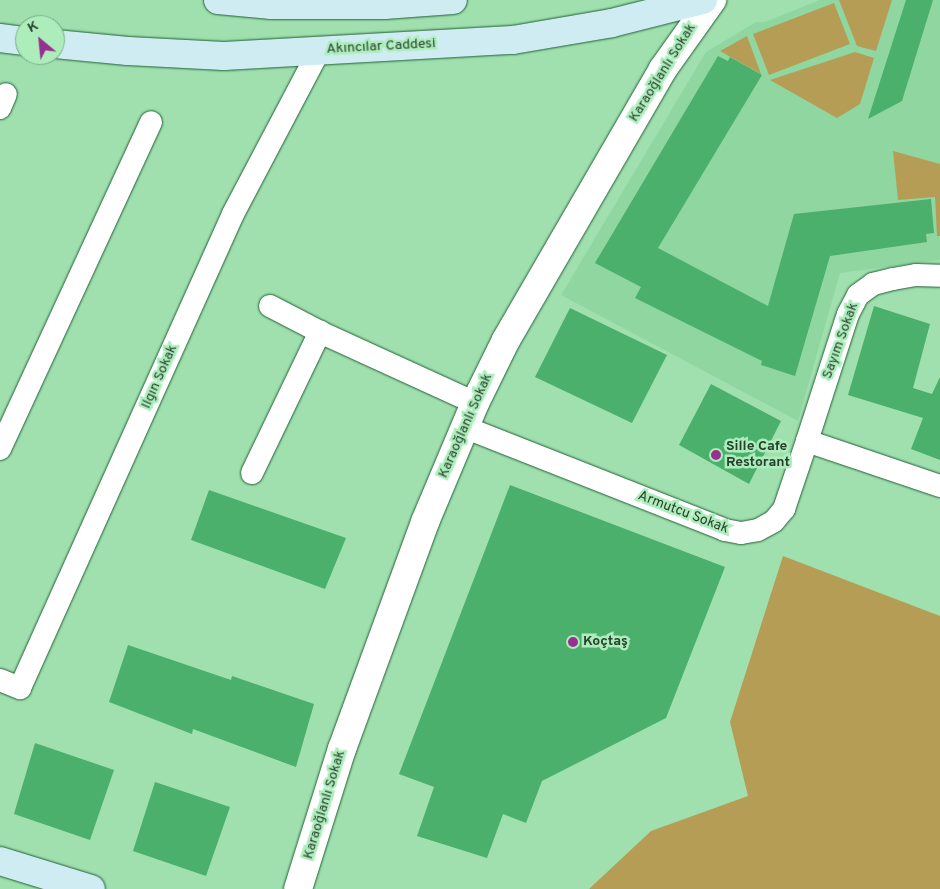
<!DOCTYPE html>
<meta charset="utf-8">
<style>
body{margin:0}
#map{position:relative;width:940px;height:889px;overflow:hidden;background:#a0e0af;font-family:Overpass,sans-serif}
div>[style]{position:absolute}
.built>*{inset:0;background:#90d6a1}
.green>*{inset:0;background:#b59d56}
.building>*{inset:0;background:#4ab06b}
.roads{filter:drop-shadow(0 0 1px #226036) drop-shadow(0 0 1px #226036)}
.minor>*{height:22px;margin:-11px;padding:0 11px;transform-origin:11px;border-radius:11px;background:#fff}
.tertiary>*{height:28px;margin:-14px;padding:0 14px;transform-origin:14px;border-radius:14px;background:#fff}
.secondary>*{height:28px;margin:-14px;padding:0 14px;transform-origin:14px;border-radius:14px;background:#cfecf2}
.dots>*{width:14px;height:14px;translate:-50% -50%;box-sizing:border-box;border:2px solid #adedbc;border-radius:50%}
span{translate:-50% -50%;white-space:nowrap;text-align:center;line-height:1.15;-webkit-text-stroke:5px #adedbc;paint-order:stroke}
.street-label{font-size:14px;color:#27412d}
.poi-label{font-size:14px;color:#27412d;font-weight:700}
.left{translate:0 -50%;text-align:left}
.north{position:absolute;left:15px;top:15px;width:50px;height:50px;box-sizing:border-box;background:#adedbc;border:1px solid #77a883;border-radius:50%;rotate:332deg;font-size:14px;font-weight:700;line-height:20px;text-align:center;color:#27412d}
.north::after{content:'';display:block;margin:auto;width:18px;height:22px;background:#992f91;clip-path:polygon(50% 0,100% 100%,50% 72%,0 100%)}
</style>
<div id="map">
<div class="built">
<div style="clip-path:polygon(820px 0,940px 0,940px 260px,840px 273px,798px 421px,561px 295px,706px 52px,756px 22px,765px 22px)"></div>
</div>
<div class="green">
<div style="clip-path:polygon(839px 0,892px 0,876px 51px,857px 46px)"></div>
<div style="clip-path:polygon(834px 3px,850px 44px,769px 75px,753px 34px)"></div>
<div style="clip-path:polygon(747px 36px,761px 74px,720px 51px)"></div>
<div style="clip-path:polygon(855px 52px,874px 58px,860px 104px,837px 118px,770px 80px)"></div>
<div style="clip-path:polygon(893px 151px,940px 164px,940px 236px,937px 236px,935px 197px,898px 200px)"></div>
<div style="clip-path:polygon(783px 556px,940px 616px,940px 889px,589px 889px,651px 831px,748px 796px,730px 722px)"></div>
</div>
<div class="building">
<div style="clip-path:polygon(906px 0,933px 0,902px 101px,868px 119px)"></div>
<div style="clip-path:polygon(718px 56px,728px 61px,730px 57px,762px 75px,658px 248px,768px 306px,794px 214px,931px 199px,934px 233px,926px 234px,927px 242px,830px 256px,795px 376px,761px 365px,762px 361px,635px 298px,641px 287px,595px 263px)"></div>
<div style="clip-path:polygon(874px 306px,930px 324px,913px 388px,932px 394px,940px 377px,940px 460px,911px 449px,923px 418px,848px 395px)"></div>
<div style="clip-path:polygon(570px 308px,667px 355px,632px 423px,535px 377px)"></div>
<div style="clip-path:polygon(711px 384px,781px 421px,749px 484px,679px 445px)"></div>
<div style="clip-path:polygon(510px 485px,725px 567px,666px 718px,542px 781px,526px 823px,503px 814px,487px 858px,417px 836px,434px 787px,399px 774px)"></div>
<div style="clip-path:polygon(209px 490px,346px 538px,325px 589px,191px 540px)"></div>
<div style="clip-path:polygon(128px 645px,231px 680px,232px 676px,314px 704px,296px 767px,193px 729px,192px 734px,109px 702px)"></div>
<div style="clip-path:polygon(35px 743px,114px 770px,90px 840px,14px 814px)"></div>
<div style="clip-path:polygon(155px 782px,230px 807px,206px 876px,133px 851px)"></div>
</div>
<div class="roads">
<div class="minor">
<div style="left:0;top:108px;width:15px;rotate:-67deg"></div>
<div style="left:270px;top:306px;width:56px;rotate:27.5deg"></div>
<div style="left:464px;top:427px;width:281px;rotate:21.5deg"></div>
<div style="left:725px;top:530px;width:16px;rotate:11deg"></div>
<div style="left:741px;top:533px;width:17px;rotate:-10deg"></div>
<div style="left:758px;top:530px;width:18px;rotate:-29deg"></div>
<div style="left:774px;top:521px;width:16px;rotate:-50deg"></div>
<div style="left:784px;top:509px;width:72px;rotate:-71.3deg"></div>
<div style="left:807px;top:441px;width:140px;rotate:18.7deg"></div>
<div style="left:807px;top:441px;width:133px;rotate:-72.1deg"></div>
<div style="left:848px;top:314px;width:21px;rotate:-62deg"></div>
<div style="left:858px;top:295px;width:19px;rotate:-36deg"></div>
<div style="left:873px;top:284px;width:21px;rotate:-14deg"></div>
<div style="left:893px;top:279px;width:23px;rotate:-10deg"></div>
<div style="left:916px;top:275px;width:24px;rotate:2deg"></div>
<div style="left:0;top:449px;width:360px;rotate:-65.2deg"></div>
<div style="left:252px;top:473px;width:157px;rotate:-64.3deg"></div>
<div style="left:320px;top:332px;width:170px;rotate:24.6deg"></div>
<div style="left:0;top:680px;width:22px;rotate:22deg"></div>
<div style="left:20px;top:688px;width:520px;rotate:-65.8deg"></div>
<div style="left:233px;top:214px;width:184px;rotate:-62.2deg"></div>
</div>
<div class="tertiary">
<div style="left:298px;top:889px;width:147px;rotate:-72.6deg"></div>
<div style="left:342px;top:749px;width:242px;rotate:-69.9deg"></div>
<div style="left:425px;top:522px;width:129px;rotate:-67.2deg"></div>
<div style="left:475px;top:403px;width:70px;rotate:-63.8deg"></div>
<div style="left:506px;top:340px;width:313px;rotate:-59.9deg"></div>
<div style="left:663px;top:69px;width:85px;rotate:-54.6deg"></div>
</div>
<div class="secondary">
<div style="left:218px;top:0;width:54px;rotate:5.3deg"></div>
<div style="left:272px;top:5px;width:112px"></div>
<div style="left:384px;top:5px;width:69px;rotate:-4.1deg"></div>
<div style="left:0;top:38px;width:25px;rotate:7deg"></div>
<div style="left:55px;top:44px;width:73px;rotate:5.5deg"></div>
<div style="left:128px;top:51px;width:96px;rotate:3deg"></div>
<div style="left:224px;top:56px;width:289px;rotate:-3.2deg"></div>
<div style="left:513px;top:40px;width:100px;rotate:-9.7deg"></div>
<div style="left:612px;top:23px;width:94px;rotate:-14.2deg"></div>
<div style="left:0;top:861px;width:95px;rotate:17.1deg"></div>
</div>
</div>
<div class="dots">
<div style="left:716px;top:455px;background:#992f91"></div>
<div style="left:573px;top:642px;background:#992f91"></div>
</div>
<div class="street-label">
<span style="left:381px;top:47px;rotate:-3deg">Akıncılar Caddesi</span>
<span style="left:663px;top:73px;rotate:-58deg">Karaoğlanlı Sokak</span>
<span style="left:841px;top:341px;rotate:-70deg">Sayım Sokak</span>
<span style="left:160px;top:377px;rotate:-66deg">Ilgın Sokak</span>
<span style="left:466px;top:426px;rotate:-66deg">Karaoğlanlı Sokak</span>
<span style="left:683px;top:513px;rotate:21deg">Armutcu Sokak</span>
<span style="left:325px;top:805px;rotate:-73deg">Karaoğlanlı Sokak</span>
</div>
<div class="poi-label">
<span class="left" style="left:726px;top:455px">Sille Cafe<br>Restorant</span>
<span class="left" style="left:583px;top:642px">Koçtaş</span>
</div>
<div class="north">K</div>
</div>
